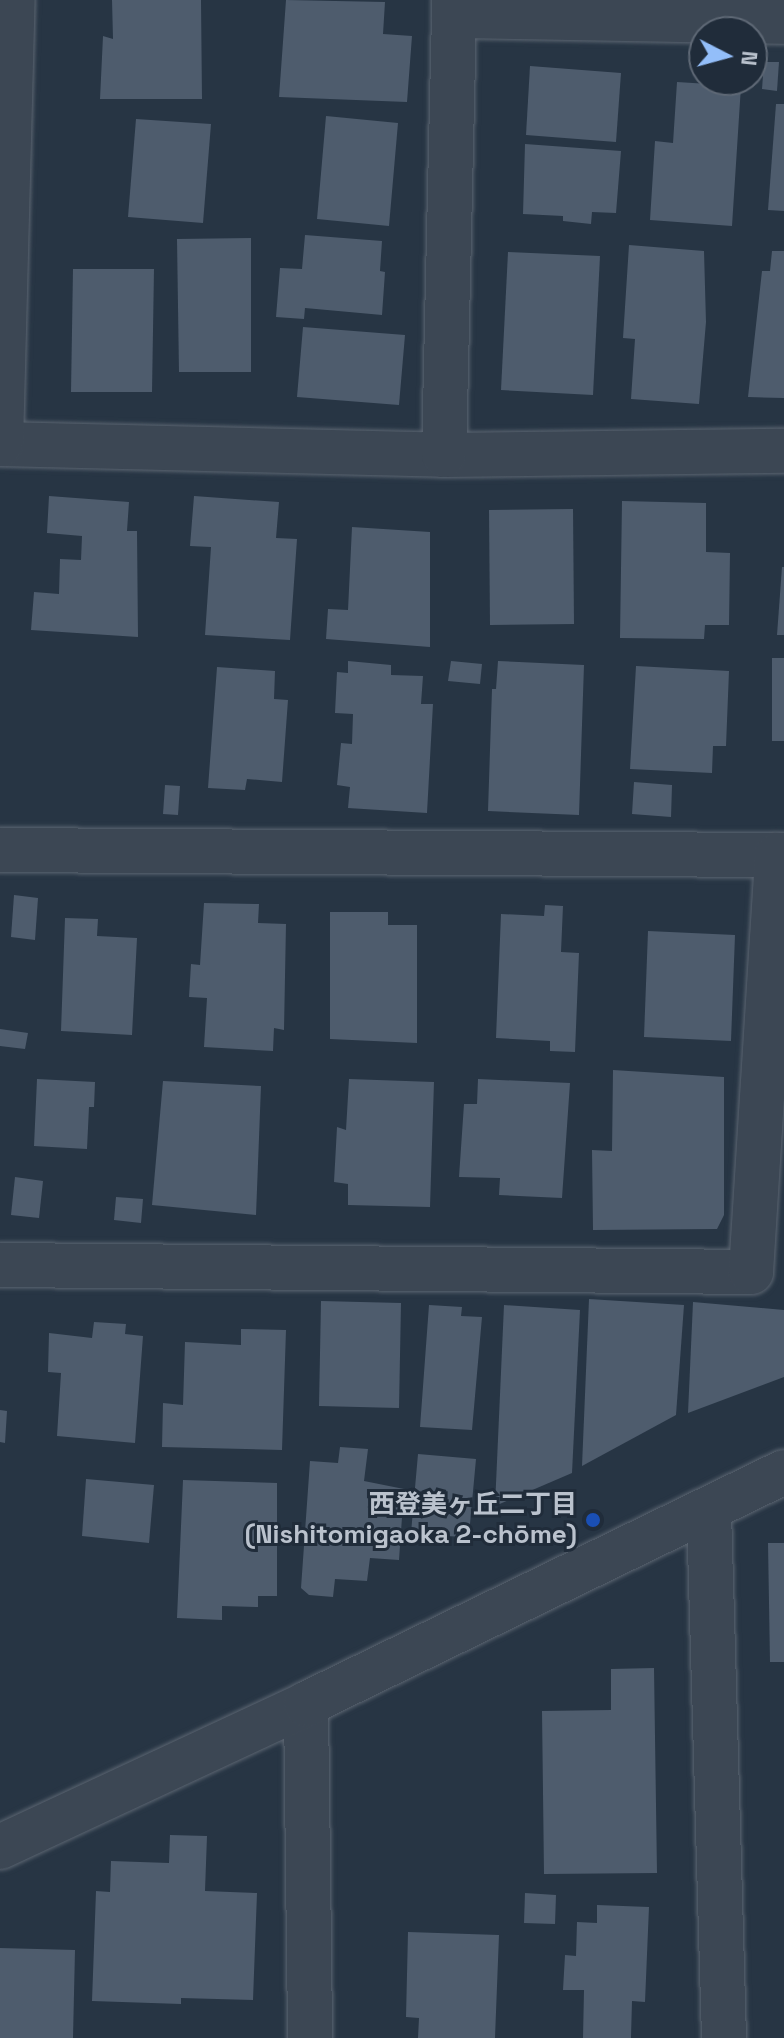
<!DOCTYPE html>
<meta charset="utf-8">
<style>
body{margin:0}
#map{position:relative;width:784px;height:2038px;overflow:hidden;background:#273544;font-family:"Space Grotesk","Noto Sans JP",sans-serif}
div>[style]{position:absolute}
.building>*{inset:0;background:#4e5c6d}
.roads{filter:drop-shadow(0 0 2px #5b6571) drop-shadow(0 0 2px #5b6571)}
.minor>*{height:44px;margin:-22px;padding:0 22px;transform-origin:22px;border-radius:22px;background:#3c4754}
.tertiary>*{height:44px;margin:-22px;padding:0 22px;transform-origin:22px;border-radius:22px;background:#3c4754}
.dots>*{width:22px;height:22px;translate:-50% -50%;box-sizing:border-box;border:4px solid #202c3a;border-radius:50%}
span{translate:-50% -50%;white-space:nowrap;text-align:center;line-height:1.15;-webkit-text-stroke:6px #202c3a;paint-order:stroke}
.poi-label{font-size:26px;color:#bac2cd;font-weight:700}
.right{translate:-100% -50%;text-align:right}
.north{position:absolute;left:688px;top:16px;width:80px;height:80px;box-sizing:border-box;background:#202c3a;border:2px solid #5e6875;border-radius:50%;rotate:96deg;font-size:22px;font-weight:700;line-height:32px;text-align:center;color:#bac2cd}
.north::after{content:'';display:block;margin:auto;width:28px;height:36px;background:#93bef9;clip-path:polygon(50% 0,100% 100%,50% 72%,0 100%)}
</style>
<div id="map">
<div class="building">
<div style="clip-path:polygon(112px 0,201px 0,202px 99px,100px 99px,103px 36px,113px 39px)"></div>
<div style="clip-path:polygon(286px 0,385px 2px,383px 34px,412px 36px,407px 102px,279px 97px)"></div>
<div style="clip-path:polygon(764px 62px,779px 62px,777px 91px,762px 89px)"></div>
<div style="clip-path:polygon(530px 66px,621px 73px,616px 142px,526px 135px)"></div>
<div style="clip-path:polygon(677px 82px,741px 86px,732px 226px,650px 220px,655px 141px,673px 143px)"></div>
<div style="clip-path:polygon(776px 104px,784px 104px,784px 211px,768px 210px)"></div>
<div style="clip-path:polygon(326px 116px,398px 123px,389px 226px,317px 219px)"></div>
<div style="clip-path:polygon(136px 119px,211px 124px,203px 223px,128px 217px)"></div>
<div style="clip-path:polygon(525px 144px,621px 151px,616px 213px,592px 212px,591px 224px,563px 221px,563px 216px,523px 214px)"></div>
<div style="clip-path:polygon(305px 235px,382px 241px,380px 271px,385px 272px,382px 315px,305px 308px,304px 319px,276px 317px,280px 268px,302px 269px)"></div>
<div style="clip-path:polygon(251px 238px,251px 372px,179px 372px,177px 239px)"></div>
<div style="clip-path:polygon(629px 245px,704px 251px,706px 322px,699px 404px,631px 399px,635px 339px,623px 338px)"></div>
<div style="clip-path:polygon(772px 251px,784px 251px,784px 398px,748px 397px,762px 271px,770px 271px)"></div>
<div style="clip-path:polygon(508px 252px,600px 256px,593px 395px,501px 390px)"></div>
<div style="clip-path:polygon(73px 269px,154px 269px,152px 392px,71px 392px)"></div>
<div style="clip-path:polygon(303px 327px,405px 335px,399px 405px,297px 397px)"></div>
<div style="clip-path:polygon(49px 496px,129px 502px,127px 531px,137px 531px,138px 637px,31px 630px,34px 592px,59px 594px,60px 559px,81px 560px,82px 536px,47px 533px)"></div>
<div style="clip-path:polygon(194px 496px,279px 502px,276px 538px,297px 539px,290px 640px,205px 635px,211px 547px,190px 546px)"></div>
<div style="clip-path:polygon(622px 501px,706px 503px,706px 552px,730px 553px,729px 625px,705px 625px,704px 639px,620px 638px)"></div>
<div style="clip-path:polygon(573px 509px,574px 624px,490px 625px,489px 510px)"></div>
<div style="clip-path:polygon(352px 527px,430px 532px,430px 647px,326px 639px,328px 609px,348px 610px)"></div>
<div style="clip-path:polygon(782px 567px,784px 567px,784px 635px,777px 635px)"></div>
<div style="clip-path:polygon(772px 658px,784px 658px,784px 741px,772px 741px)"></div>
<div style="clip-path:polygon(348px 661px,391px 665px,391px 675px,423px 676px,421px 704px,433px 704px,427px 813px,348px 808px,350px 787px,337px 785px,341px 743px,352px 744px,353px 714px,335px 713px,337px 672px,348px 673px)"></div>
<div style="clip-path:polygon(451px 661px,482px 664px,480px 684px,448px 681px)"></div>
<div style="clip-path:polygon(498px 661px,584px 665px,579px 815px,488px 811px,492px 689px,496px 689px)"></div>
<div style="clip-path:polygon(636px 666px,729px 671px,726px 746px,713px 746px,712px 773px,630px 769px)"></div>
<div style="clip-path:polygon(217px 667px,275px 671px,274px 699px,288px 700px,282px 782px,247px 779px,245px 790px,208px 788px)"></div>
<div style="clip-path:polygon(634px 782px,672px 785px,671px 817px,632px 814px)"></div>
<div style="clip-path:polygon(165px 785px,180px 786px,178px 815px,163px 814px)"></div>
<div style="clip-path:polygon(14px 895px,38px 898px,35px 940px,11px 937px)"></div>
<div style="clip-path:polygon(204px 903px,259px 904px,258px 923px,286px 924px,284px 1030px,274px 1028px,273px 1051px,204px 1047px,207px 998px,189px 997px,191px 964px,200px 965px)"></div>
<div style="clip-path:polygon(545px 905px,563px 906px,561px 952px,579px 953px,575px 1052px,550px 1051px,550px 1041px,496px 1038px,501px 914px,544px 916px)"></div>
<div style="clip-path:polygon(330px 912px,388px 912px,388px 925px,417px 925px,417px 1043px,330px 1039px)"></div>
<div style="clip-path:polygon(65px 918px,98px 919px,97px 936px,137px 938px,132px 1035px,61px 1031px)"></div>
<div style="clip-path:polygon(648px 931px,735px 935px,731px 1041px,644px 1037px)"></div>
<div style="clip-path:polygon(0 1029px,28px 1033px,25px 1049px,0 1046px)"></div>
<div style="clip-path:polygon(613px 1070px,724px 1077px,724px 1215px,717px 1229px,593px 1230px,592px 1150px,612px 1151px)"></div>
<div style="clip-path:polygon(37px 1079px,95px 1082px,94px 1107px,89px 1107px,87px 1149px,34px 1146px)"></div>
<div style="clip-path:polygon(349px 1079px,434px 1082px,430px 1207px,348px 1205px,348px 1184px,334px 1182px,337px 1127px,346px 1130px)"></div>
<div style="clip-path:polygon(478px 1079px,570px 1083px,562px 1198px,499px 1195px,500px 1178px,459px 1177px,464px 1104px,477px 1104px)"></div>
<div style="clip-path:polygon(163px 1081px,261px 1086px,256px 1215px,152px 1205px)"></div>
<div style="clip-path:polygon(15px 1177px,43px 1181px,39px 1218px,11px 1215px)"></div>
<div style="clip-path:polygon(116px 1197px,143px 1199px,141px 1223px,114px 1220px)"></div>
<div style="clip-path:polygon(589px 1299px,684px 1305px,676px 1415px,582px 1466px)"></div>
<div style="clip-path:polygon(321px 1301px,401px 1303px,399px 1408px,319px 1406px)"></div>
<div style="clip-path:polygon(693px 1302px,784px 1310px,784px 1377px,688px 1413px)"></div>
<div style="clip-path:polygon(429px 1305px,462px 1307px,461px 1316px,482px 1317px,472px 1430px,420px 1427px)"></div>
<div style="clip-path:polygon(504px 1305px,580px 1310px,572px 1473px,495px 1506px)"></div>
<div style="clip-path:polygon(94px 1322px,126px 1324px,125px 1334px,143px 1336px,135px 1443px,57px 1436px,61px 1373px,48px 1372px,49px 1333px,92px 1338px)"></div>
<div style="clip-path:polygon(241px 1329px,286px 1330px,282px 1450px,162px 1447px,163px 1403px,183px 1405px,185px 1342px,241px 1345px)"></div>
<div style="clip-path:polygon(0 1410px,7px 1411px,5px 1443px,0 1442px)"></div>
<div style="clip-path:polygon(340px 1447px,368px 1449px,364px 1481px,404px 1489px,399px 1560px,370px 1558px,367px 1581px,335px 1579px,333px 1597px,309px 1595px,301px 1588px,310px 1461px,338px 1463px)"></div>
<div style="clip-path:polygon(418px 1454px,476px 1459px,470px 1524px,462px 1524px,461px 1537px,411px 1533px)"></div>
<div style="clip-path:polygon(86px 1479px,154px 1485px,149px 1543px,82px 1536px)"></div>
<div style="clip-path:polygon(183px 1480px,277px 1483px,277px 1596px,258px 1596px,258px 1607px,222px 1606px,222px 1620px,177px 1618px)"></div>
<div style="clip-path:polygon(768px 1543px,784px 1543px,784px 1662px,770px 1662px)"></div>
<div style="clip-path:polygon(654px 1668px,657px 1873px,544px 1874px,542px 1711px,611px 1710px,611px 1669px)"></div>
<div style="clip-path:polygon(170px 1835px,207px 1836px,205px 1891px,257px 1893px,253px 2000px,181px 1998px,181px 2004px,92px 2001px,96px 1891px,110px 1892px,111px 1861px,169px 1863px)"></div>
<div style="clip-path:polygon(525px 1893px,556px 1895px,555px 1924px,524px 1923px)"></div>
<div style="clip-path:polygon(597px 1905px,649px 1907px,645px 2002px,632px 2001px,631px 2038px,583px 2038px,584px 1990px,563px 1990px,565px 1955px,576px 1956px,577px 1922px,597px 1923px)"></div>
<div style="clip-path:polygon(408px 1932px,499px 1935px,495px 2038px,418px 2038px,419px 2018px,406px 2017px)"></div>
<div style="clip-path:polygon(0 1948px,75px 1950px,73px 2038px,0 2038px)"></div>
</div>
<div class="roads">
<div class="minor">
<div style="left:454px;top:16px;width:330px;rotate:1deg"></div>
<div style="left:0;top:444px;width:444px;rotate:1.4deg"></div>
<div style="left:444px;top:455px;width:340px;rotate:-0.7deg"></div>
<div style="left:1px;top:444px;width:444px;rotate:-88.5deg"></div>
<div style="left:444px;top:455px;width:455px;rotate:-88.7deg"></div>
<div style="left:0;top:850px;width:784px;rotate:0.37deg"></div>
<div style="left:0;top:1265px;width:751px;rotate:0.53deg"></div>
<div style="left:751px;top:1272px;width:418px;rotate:-86.4deg"></div>
<div style="left:709px;top:1511px;width:527px;rotate:88.37deg"></div>
<div style="left:306px;top:1704px;width:334px;rotate:89.3deg"></div>
</div>
<div class="tertiary">
<div style="left:0;top:1847px;width:338px;rotate:-25deg"></div>
<div style="left:306px;top:1704px;width:531px;rotate:-25.89deg"></div>
</div>
</div>
<div class="dots">
<div style="left:593px;top:1520px;background:#1a4fb4"></div>
</div>
<div class="poi-label">
<span class="right" style="left:577px;top:1520px">西登美ヶ丘二丁目<br>(Nishitomigaoka 2-chōme)</span>
</div>
<div class="north">N</div>
</div>
